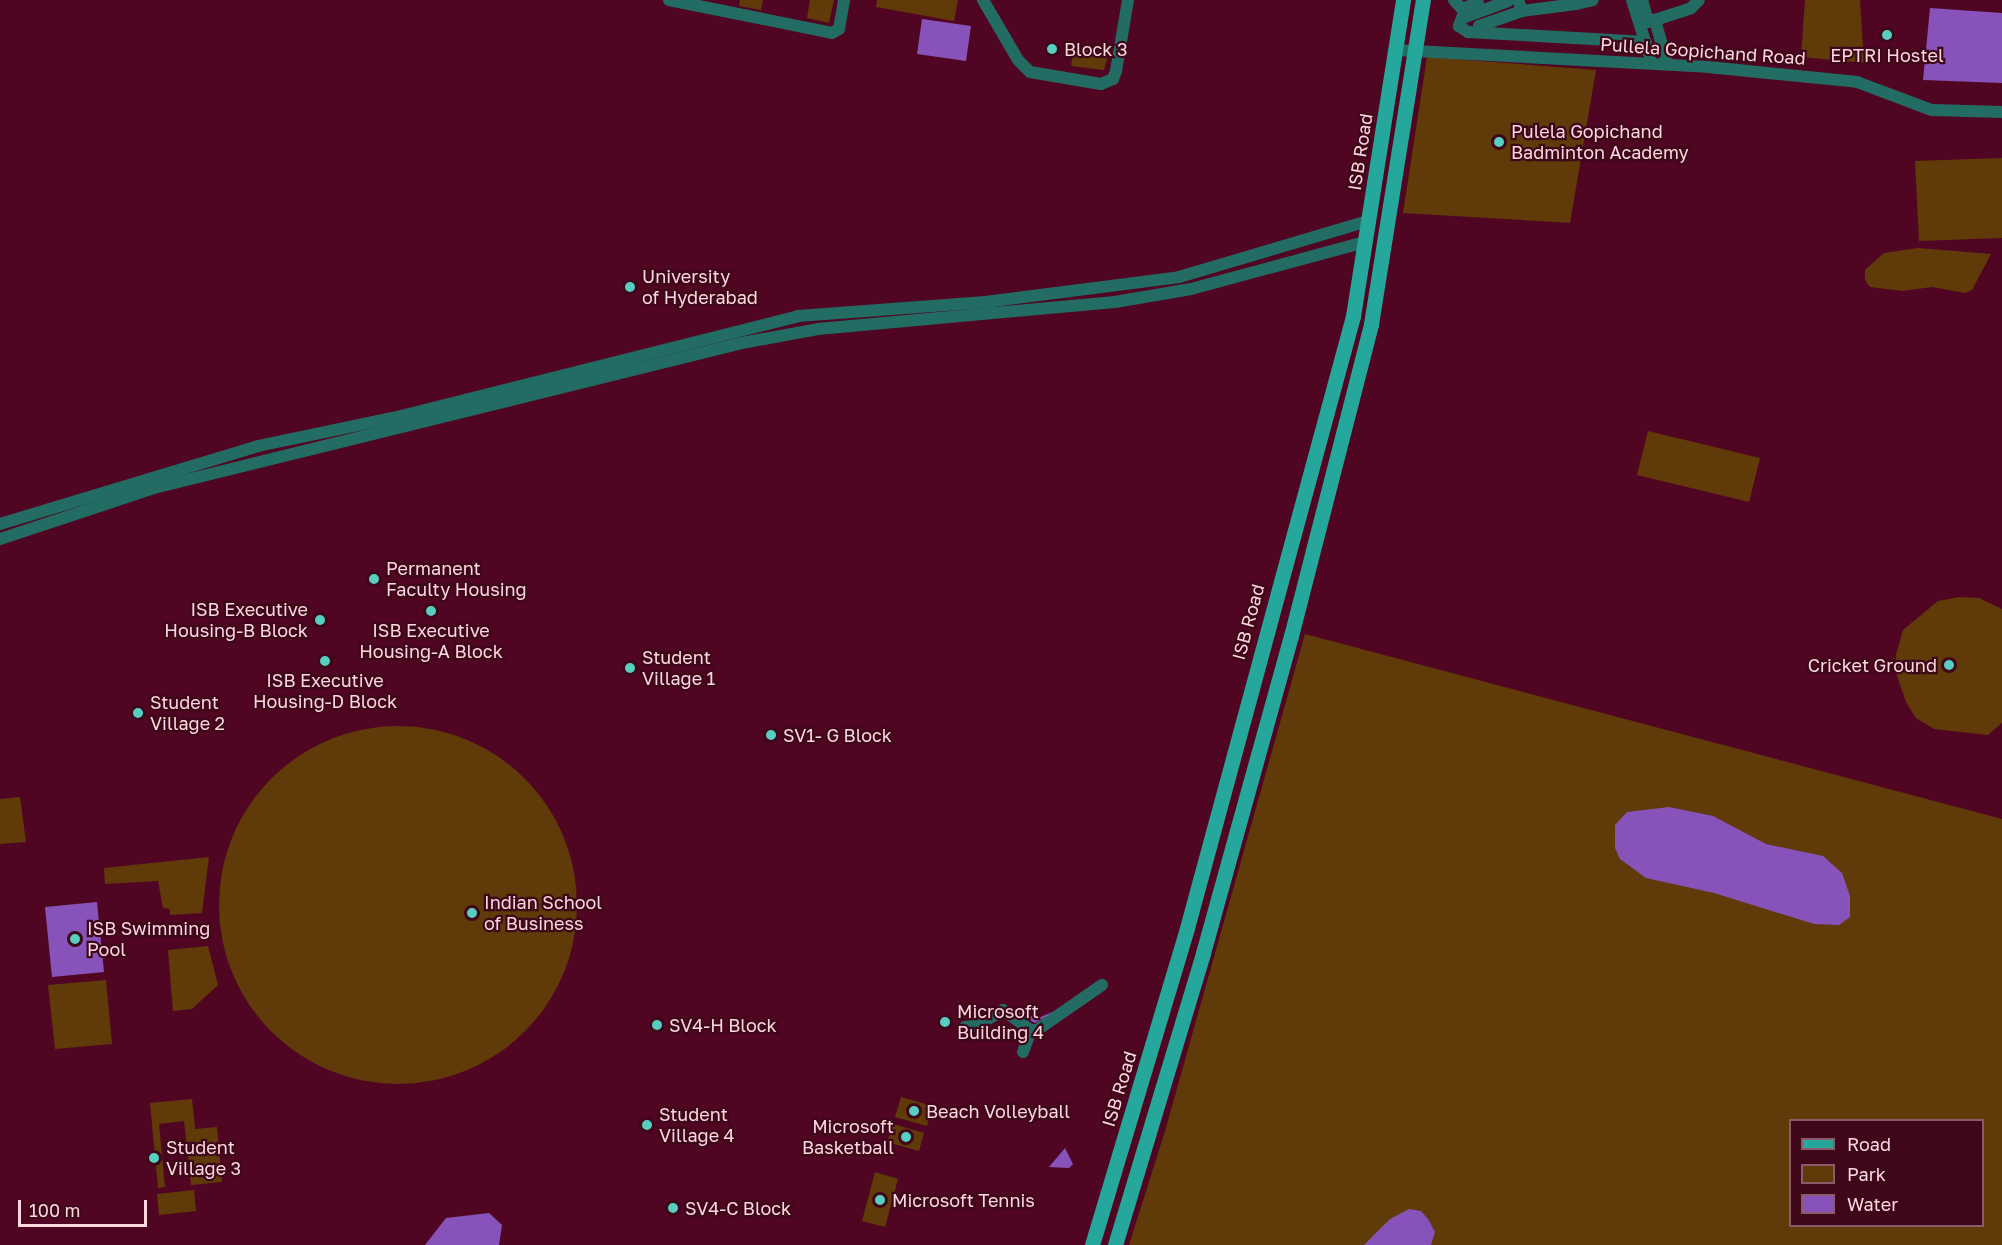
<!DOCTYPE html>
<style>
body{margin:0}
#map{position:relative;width:2002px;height:1245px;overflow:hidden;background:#500622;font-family:"Golos Text",sans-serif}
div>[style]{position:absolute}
.green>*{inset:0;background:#613a09}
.round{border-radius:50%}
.water>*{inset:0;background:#8753ba}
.minor>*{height:12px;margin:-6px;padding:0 6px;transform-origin:6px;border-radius:6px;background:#236c64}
.major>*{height:15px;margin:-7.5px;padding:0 7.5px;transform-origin:7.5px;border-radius:7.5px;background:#25a89b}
.dots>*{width:16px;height:16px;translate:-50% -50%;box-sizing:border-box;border:3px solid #3e071a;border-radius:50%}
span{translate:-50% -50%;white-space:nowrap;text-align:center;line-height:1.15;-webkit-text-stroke:4.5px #3e071a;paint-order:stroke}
.poi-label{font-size:18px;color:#fcd7de}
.left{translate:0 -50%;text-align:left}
.right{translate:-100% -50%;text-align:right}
.street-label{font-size:18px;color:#fcd7de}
.legend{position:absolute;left:1789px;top:1119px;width:195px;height:108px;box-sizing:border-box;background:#3e071a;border:2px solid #8a5a68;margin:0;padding:8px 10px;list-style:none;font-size:18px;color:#fcd7de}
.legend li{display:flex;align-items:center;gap:12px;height:30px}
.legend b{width:30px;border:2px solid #8a5a68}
.scale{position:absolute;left:18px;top:1200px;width:129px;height:27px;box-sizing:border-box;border:3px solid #fcd7de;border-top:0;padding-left:8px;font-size:18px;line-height:21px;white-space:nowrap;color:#fcd7de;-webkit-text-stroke:4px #3e071a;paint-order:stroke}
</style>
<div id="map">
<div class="green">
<div style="clip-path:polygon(740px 0,763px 0,761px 10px,739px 6px)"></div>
<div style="clip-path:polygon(810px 0,834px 0,829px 23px,807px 18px)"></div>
<div style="clip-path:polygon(877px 0,958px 0,954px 21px,876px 7px)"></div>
<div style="clip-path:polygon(1805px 0,1860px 0,1864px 63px,1801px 57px)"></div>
<div style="clip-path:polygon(1074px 47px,1109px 53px,1104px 70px,1071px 66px)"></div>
<div style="clip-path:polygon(1427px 57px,1596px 70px,1570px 223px,1403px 213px)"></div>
<div style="clip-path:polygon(2002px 158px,2002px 238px,1919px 241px,1915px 161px)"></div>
<div style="clip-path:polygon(1918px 248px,1955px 251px,1991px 254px,1972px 290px,1965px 293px,1932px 287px,1902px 291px,1870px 287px,1865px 280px,1865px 270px,1884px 253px)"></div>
<div style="clip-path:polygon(1648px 431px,1760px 458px,1749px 502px,1637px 475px)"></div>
<div style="clip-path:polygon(1959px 597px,1979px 598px,2002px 609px,2002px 723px,1988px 735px,1934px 729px,1916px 718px,1906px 702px,1897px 676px,1896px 655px,1903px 630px,1938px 601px)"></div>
<div style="clip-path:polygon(evenodd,1305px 634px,2002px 819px,2002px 1245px,1129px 1245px,1165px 1131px,1305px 634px,1790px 1120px,1982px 1120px,1982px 1226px,1790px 1226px,1790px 1120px)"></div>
<div class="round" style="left:219px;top:726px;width:358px;height:358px"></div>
<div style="clip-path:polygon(20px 797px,26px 842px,0 844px,0 799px)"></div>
<div style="clip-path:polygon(209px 857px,202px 913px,170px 915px,170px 909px,163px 908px,158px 881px,105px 884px,104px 868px)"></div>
<div style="clip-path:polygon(208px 946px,218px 985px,192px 1009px,173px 1011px,168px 950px)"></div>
<div style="clip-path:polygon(106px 980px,112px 1044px,55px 1049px,48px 985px)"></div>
<div style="clip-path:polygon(901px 1097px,932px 1106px,927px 1126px,895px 1117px)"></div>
<div style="clip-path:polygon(192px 1099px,195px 1129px,217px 1127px,222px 1182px,191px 1185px,184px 1121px,159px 1124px,165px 1187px,158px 1188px,150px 1103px)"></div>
<div style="clip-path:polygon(893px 1124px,924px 1133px,919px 1151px,887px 1142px)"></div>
<div style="clip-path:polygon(875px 1172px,898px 1179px,885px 1227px,862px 1221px)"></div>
<div style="clip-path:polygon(194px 1190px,196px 1211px,159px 1215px,157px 1194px)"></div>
</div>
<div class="water">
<div style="clip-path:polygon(1930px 8px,2002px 13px,2002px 83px,1923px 80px)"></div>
<div style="clip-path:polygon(922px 19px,971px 26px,966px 61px,917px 54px)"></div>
<div style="clip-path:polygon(1669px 807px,1713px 816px,1766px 844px,1823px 856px,1842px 873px,1850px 896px,1850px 917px,1839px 925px,1814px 924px,1714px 893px,1646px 878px,1620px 859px,1615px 848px,1615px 825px,1627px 812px)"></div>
<div style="clip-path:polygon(97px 902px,104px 972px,52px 977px,45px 907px)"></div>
<div style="clip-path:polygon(1064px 1007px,1035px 1023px,1017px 1013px,1025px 1012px,1036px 1019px)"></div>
<div style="clip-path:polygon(1065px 1148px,1073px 1164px,1069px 1168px,1049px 1167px)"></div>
<div style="clip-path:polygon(1409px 1209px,1421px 1211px,1428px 1219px,1435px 1232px,1431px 1245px,1364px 1245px,1390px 1219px)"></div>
<div style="clip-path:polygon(489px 1213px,502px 1225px,499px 1245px,425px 1245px,446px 1218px)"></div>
</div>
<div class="minor">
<div style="left:669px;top:0;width:166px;rotate:11.4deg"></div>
<div style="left:832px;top:33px;width:8px;rotate:-30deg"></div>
<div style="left:839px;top:29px;width:29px;rotate:-80deg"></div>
<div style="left:983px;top:0;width:69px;rotate:59.7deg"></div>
<div style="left:1018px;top:60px;width:17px;rotate:45deg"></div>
<div style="left:1030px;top:72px;width:72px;rotate:9.6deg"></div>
<div style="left:1101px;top:84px;width:13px;rotate:-23deg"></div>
<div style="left:1113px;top:79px;width:9px;rotate:-69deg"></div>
<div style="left:1116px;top:71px;width:72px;rotate:-80.4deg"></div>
<div style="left:1454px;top:0;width:12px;rotate:48deg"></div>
<div style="left:1462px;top:9px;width:17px;rotate:-21deg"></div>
<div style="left:1518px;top:0;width:12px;rotate:70deg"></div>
<div style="left:1522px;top:11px;width:54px;rotate:-7.4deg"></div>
<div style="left:1576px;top:4px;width:4px;rotate:-104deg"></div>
<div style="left:1632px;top:0;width:60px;rotate:72.5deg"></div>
<div style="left:1508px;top:1px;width:49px;rotate:159.7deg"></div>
<div style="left:1462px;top:18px;width:9px;rotate:111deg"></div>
<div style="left:1459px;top:26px;width:11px;rotate:34deg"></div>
<div style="left:1468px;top:32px;width:178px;rotate:3.2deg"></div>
<div style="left:1576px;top:4px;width:17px;rotate:-13deg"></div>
<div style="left:1640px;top:24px;width:8px;rotate:-14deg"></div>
<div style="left:1648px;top:22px;width:23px;rotate:-105deg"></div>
<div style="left:1478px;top:32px;width:6px;rotate:-81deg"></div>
<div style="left:1479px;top:26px;width:46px;rotate:-19.2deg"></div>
<div style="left:1396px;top:50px;width:312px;rotate:3.1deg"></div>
<div style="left:1708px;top:67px;width:150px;rotate:5.7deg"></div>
<div style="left:1857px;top:82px;width:80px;rotate:20.5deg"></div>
<div style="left:1932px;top:110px;width:70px;rotate:1.6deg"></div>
<div style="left:1666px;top:59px;width:41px;rotate:-105.8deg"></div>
<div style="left:1655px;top:20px;width:38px;rotate:-18deg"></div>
<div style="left:1691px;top:8px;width:11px;rotate:-45deg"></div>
<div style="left:0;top:524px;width:270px;rotate:-16.8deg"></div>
<div style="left:258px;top:446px;width:146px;rotate:-11.8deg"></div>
<div style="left:401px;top:416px;width:409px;rotate:-14.1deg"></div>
<div style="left:798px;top:316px;width:188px;rotate:-4.3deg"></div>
<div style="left:985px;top:302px;width:196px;rotate:-7.3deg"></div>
<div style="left:1179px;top:277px;width:197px;rotate:-16.5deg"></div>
<div style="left:0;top:539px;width:162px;rotate:-18.3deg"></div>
<div style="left:154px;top:488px;width:606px;rotate:-13.85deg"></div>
<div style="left:742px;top:343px;width:77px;rotate:-10.4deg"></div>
<div style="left:818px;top:329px;width:298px;rotate:-5.2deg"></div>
<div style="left:1115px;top:302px;width:77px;rotate:-9.7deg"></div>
<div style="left:1191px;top:289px;width:180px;rotate:-15.1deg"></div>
<div style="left:965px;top:1027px;width:13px;rotate:-9deg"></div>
<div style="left:978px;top:1025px;width:29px;rotate:-31deg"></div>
<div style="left:1003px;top:1010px;width:34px;rotate:36deg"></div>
<div style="left:1031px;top:1030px;width:6px"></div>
<div style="left:1037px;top:1030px;width:79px;rotate:-34.7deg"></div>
<div style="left:1023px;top:1052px;width:23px;rotate:-70deg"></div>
</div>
<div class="major">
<div style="left:1092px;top:1245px;width:331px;rotate:-73.3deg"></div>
<div style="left:1187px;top:928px;width:634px;rotate:-74.82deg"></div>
<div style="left:1353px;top:316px;width:320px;rotate:-81deg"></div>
<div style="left:1115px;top:1245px;width:305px;rotate:-73.2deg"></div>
<div style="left:1203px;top:953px;width:329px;rotate:-74.5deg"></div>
<div style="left:1291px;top:636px;width:322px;rotate:-75.6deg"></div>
<div style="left:1371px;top:324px;width:328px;rotate:-80.9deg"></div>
</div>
<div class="dots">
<div style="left:1887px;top:35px;background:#58cec1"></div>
<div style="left:1052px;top:49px;background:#58cec1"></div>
<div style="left:1499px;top:142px;background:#58cec1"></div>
<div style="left:630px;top:287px;background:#58cec1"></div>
<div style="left:374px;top:579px;background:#58cec1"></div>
<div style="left:431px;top:611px;background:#58cec1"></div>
<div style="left:320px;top:620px;background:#58cec1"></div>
<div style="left:325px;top:661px;background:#58cec1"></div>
<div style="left:1949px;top:665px;background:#58cec1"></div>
<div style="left:630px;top:668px;background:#58cec1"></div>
<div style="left:138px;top:713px;background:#58cec1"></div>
<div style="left:771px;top:735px;background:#58cec1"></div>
<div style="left:472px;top:913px;background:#58cec1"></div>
<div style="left:75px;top:939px;background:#58cec1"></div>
<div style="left:945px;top:1022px;background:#58cec1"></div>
<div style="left:657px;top:1025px;background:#58cec1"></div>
<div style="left:914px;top:1111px;background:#58cec1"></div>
<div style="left:647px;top:1125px;background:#58cec1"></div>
<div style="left:906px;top:1137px;background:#58cec1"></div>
<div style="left:154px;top:1158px;background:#58cec1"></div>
<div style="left:880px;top:1200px;background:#58cec1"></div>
<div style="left:673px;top:1208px;background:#58cec1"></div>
</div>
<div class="poi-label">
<span class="left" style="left:1064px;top:49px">Block 3</span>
<span style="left:1887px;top:55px">EPTRI Hostel</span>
<span class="left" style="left:1511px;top:142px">Pulela Gopichand<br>Badminton Academy</span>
<span class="left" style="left:642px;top:287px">University<br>of Hyderabad</span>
<span class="left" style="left:386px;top:579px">Permanent<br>Faculty Housing</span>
<span class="right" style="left:308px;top:620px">ISB Executive<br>Housing-B Block</span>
<span style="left:431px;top:641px">ISB Executive<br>Housing-A Block</span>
<span class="left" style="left:642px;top:668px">Student<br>Village 1</span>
<span class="right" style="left:1937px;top:665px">Cricket Ground</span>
<span style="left:325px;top:691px">ISB Executive<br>Housing-D Block</span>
<span class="left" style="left:150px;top:713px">Student<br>Village 2</span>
<span class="left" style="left:783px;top:735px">SV1- G Block</span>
<span class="left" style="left:484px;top:913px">Indian School<br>of Business</span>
<span class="left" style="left:87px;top:939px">ISB Swimming<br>Pool</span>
<span class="left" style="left:957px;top:1022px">Microsoft<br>Building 4</span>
<span class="left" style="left:669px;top:1025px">SV4-H Block</span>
<span class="left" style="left:926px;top:1111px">Beach Volleyball</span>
<span class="left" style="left:659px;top:1125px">Student<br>Village 4</span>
<span class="right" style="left:894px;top:1137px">Microsoft<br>Basketball</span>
<span class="left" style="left:166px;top:1158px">Student<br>Village 3</span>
<span class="left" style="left:892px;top:1200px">Microsoft Tennis</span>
<span class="left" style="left:685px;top:1208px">SV4-C Block</span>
</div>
<div class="street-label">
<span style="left:1703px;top:51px;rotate:4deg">Pullela Gopichand Road</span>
<span style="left:1360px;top:152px;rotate:-81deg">ISB Road</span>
<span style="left:1248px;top:622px;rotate:-75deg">ISB Road</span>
<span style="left:1119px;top:1089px;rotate:-73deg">ISB Road</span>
</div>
<ul class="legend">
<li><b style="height:8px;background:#25a89b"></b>Road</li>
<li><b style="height:16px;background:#613a09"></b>Park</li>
<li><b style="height:16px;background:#8753ba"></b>Water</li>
</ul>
<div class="scale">100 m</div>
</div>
